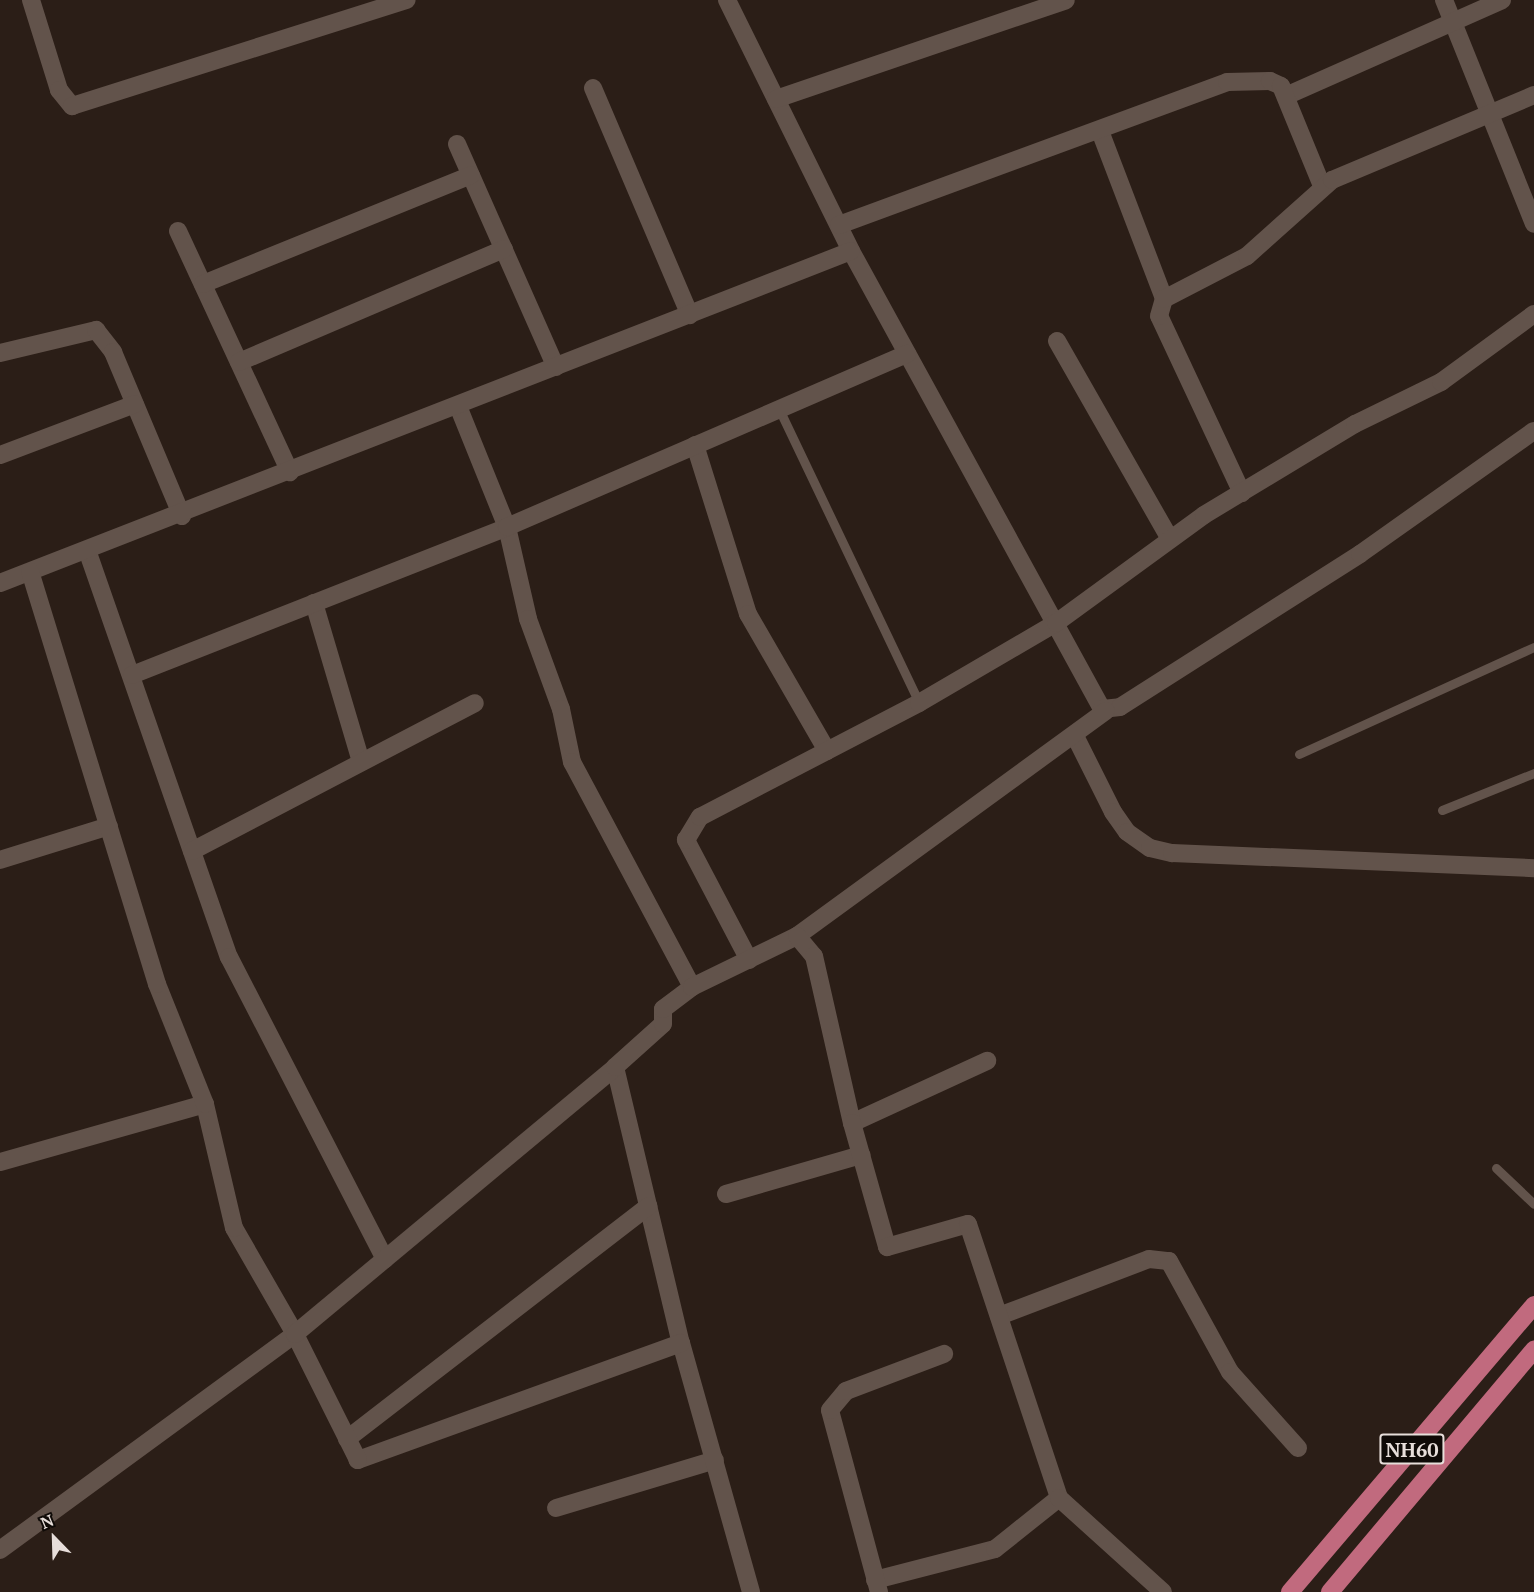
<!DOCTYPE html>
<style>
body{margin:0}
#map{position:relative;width:1534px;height:1592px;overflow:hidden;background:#2b1e17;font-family:"PT Serif",serif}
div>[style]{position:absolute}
.service>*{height:9px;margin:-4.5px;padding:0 4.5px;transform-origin:4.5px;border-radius:4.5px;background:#62534b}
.minor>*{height:18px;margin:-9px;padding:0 9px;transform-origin:9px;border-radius:9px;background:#62534b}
.trunk>*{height:18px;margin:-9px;padding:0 9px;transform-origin:9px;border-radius:9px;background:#c16a7e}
span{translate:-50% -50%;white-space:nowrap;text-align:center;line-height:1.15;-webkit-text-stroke:4.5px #0f0a07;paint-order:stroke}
.shield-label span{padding:2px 4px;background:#0f0a07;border:2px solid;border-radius:4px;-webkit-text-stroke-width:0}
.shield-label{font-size:20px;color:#e7deda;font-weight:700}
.north{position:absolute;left:24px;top:1508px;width:60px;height:60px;-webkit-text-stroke:4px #0f0a07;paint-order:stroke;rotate:337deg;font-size:16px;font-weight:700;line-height:24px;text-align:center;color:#e7deda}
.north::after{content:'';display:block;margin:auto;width:21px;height:27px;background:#e7deda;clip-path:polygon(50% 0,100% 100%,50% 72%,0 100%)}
</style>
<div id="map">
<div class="service">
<div style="left:779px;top:409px;width:326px;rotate:64.5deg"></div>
<div style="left:1299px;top:754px;width:258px;rotate:-24.5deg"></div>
<div style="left:1442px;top:810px;width:99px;rotate:-21.9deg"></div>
<div style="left:1496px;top:1168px;width:52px;rotate:43.5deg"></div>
</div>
<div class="minor">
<div style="left:31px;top:0;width:94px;rotate:72.7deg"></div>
<div style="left:59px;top:90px;width:21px;rotate:51deg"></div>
<div style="left:72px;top:106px;width:351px;rotate:-17.6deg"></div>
<div style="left:727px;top:0;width:280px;rotate:63.7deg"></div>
<div style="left:851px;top:251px;width:522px;rotate:61.28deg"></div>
<div style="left:1102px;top:709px;width:18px;rotate:-6deg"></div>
<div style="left:1120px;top:707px;width:285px;rotate:-32.5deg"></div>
<div style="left:1360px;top:554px;width:213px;rotate:-35.3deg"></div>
<div style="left:1444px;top:0;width:241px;rotate:68.1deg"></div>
<div style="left:593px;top:88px;width:247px;rotate:66.9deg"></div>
<div style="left:1288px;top:95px;width:234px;rotate:-23.9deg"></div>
<div style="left:776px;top:99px;width:306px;rotate:-18.8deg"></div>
<div style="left:1100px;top:131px;width:180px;rotate:69.1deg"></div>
<div style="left:457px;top:144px;width:244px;rotate:66.1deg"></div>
<div style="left:839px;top:225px;width:414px;rotate:-20.2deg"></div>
<div style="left:1227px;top:82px;width:43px;rotate:-1.3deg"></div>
<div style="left:1270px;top:81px;width:12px;rotate:24deg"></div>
<div style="left:1281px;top:86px;width:108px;rotate:67.7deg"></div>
<div style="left:178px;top:231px;width:266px;rotate:65.1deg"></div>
<div style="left:203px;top:284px;width:289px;rotate:-22.1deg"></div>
<div style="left:1057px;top:341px;width:228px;rotate:60.3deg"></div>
<div style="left:0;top:353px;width:99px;rotate:-13.5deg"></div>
<div style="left:96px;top:330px;width:28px;rotate:52deg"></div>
<div style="left:113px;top:352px;width:178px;rotate:67.2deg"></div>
<div style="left:239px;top:362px;width:288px;rotate:-23.1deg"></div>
<div style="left:458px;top:406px;width:131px;rotate:68deg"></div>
<div style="left:507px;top:527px;width:94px;rotate:77.1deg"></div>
<div style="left:528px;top:619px;width:96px;rotate:69.9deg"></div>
<div style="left:561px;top:709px;width:54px;rotate:78.3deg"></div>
<div style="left:572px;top:762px;width:255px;rotate:61.9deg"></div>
<div style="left:695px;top:445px;width:177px;rotate:72.6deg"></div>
<div style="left:748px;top:614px;width:158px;rotate:60deg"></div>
<div style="left:0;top:455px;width:144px;rotate:-20.7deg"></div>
<div style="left:1242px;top:493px;width:195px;rotate:-115.1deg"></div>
<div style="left:1159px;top:316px;width:18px;rotate:-74deg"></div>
<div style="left:1164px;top:299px;width:93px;rotate:-27.4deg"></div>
<div style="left:1247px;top:256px;width:114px;rotate:-41.8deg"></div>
<div style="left:1332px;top:180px;width:219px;rotate:-22.8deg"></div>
<div style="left:87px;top:550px;width:431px;rotate:70.8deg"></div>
<div style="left:229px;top:957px;width:340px;rotate:62.7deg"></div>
<div style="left:0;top:583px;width:913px;rotate:-21.31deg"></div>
<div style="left:314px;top:603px;width:166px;rotate:73.5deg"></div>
<div style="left:132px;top:675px;width:403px;rotate:-21.5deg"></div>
<div style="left:507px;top:527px;width:436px;rotate:-23.4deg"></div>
<div style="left:1075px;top:736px;width:85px;rotate:63.4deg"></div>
<div style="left:1113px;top:812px;width:24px;rotate:55deg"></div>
<div style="left:1127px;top:832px;width:28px;rotate:35deg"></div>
<div style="left:1150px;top:848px;width:23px;rotate:13deg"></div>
<div style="left:1172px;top:853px;width:362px;rotate:2.4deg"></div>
<div style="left:192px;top:851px;width:319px;rotate:-27.6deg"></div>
<div style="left:0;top:860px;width:114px;rotate:-17.3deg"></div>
<div style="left:797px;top:936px;width:382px;rotate:-36.1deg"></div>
<div style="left:749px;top:960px;width:136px;rotate:-117.7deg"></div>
<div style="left:686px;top:840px;width:27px;rotate:-59deg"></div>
<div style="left:700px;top:817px;width:247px;rotate:-27.5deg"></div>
<div style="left:919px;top:703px;width:159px;rotate:-30.3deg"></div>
<div style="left:1056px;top:623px;width:183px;rotate:-36.1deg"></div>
<div style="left:1204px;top:515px;width:176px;rotate:-31.1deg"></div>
<div style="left:1355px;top:424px;width:96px;rotate:-26deg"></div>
<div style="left:1441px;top:382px;width:115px;rotate:-36.2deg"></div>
<div style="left:615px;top:1067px;width:284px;rotate:76.6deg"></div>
<div style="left:852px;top:1123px;width:149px;rotate:-24.7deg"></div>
<div style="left:0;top:1162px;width:213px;rotate:-15.8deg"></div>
<div style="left:726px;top:1194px;width:141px;rotate:-16.1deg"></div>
<div style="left:999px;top:1316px;width:160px;rotate:-20.8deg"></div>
<div style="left:1149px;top:1259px;width:20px;rotate:6deg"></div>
<div style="left:1169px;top:1261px;width:127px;rotate:61.2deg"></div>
<div style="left:1230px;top:1372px;width:102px;rotate:48.2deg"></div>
<div style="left:347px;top:1439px;width:381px;rotate:-37.7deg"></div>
<div style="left:556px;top:1508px;width:166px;rotate:-16.8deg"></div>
<div style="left:0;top:1550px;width:366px;rotate:-36.2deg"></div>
<div style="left:295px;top:1334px;width:122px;rotate:-119.9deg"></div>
<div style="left:234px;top:1228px;width:127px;rotate:-103.2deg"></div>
<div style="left:205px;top:1104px;width:129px;rotate:-111.8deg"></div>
<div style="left:157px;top:984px;width:431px;rotate:-107.1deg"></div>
<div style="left:875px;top:1580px;width:124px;rotate:-14.5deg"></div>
<div style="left:995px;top:1549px;width:82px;rotate:-38.6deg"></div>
<div style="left:751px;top:1592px;width:259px;rotate:-105.7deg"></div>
<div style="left:681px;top:1343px;width:344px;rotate:160.1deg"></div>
<div style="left:358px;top:1460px;width:141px;rotate:-116.6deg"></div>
<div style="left:295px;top:1334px;width:417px;rotate:-39.8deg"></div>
<div style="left:615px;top:1067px;width:64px;rotate:-41.9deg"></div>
<div style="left:663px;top:1024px;width:15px;rotate:-90deg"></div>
<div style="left:663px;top:1009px;width:36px;rotate:-37deg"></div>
<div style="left:692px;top:987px;width:117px;rotate:-25.9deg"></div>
<div style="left:797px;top:936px;width:26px;rotate:50deg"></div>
<div style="left:814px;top:956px;width:171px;rotate:77.2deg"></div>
<div style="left:852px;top:1123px;width:129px;rotate:74.2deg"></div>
<div style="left:887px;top:1247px;width:84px;rotate:-15.9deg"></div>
<div style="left:968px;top:1224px;width:289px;rotate:71.6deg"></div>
<div style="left:1059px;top:1498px;width:140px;rotate:42.1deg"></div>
<div style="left:879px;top:1592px;width:188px;rotate:-105.1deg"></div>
<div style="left:830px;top:1410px;width:25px;rotate:-50deg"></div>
<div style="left:846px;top:1391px;width:105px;rotate:-20.7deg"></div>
</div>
<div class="trunk">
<div style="left:1290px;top:1592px;width:377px;rotate:-49.6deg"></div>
<div style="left:1330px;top:1592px;width:317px;rotate:-49.9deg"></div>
</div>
<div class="shield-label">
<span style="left:1412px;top:1449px">NH60</span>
</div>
<div class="north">N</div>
</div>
